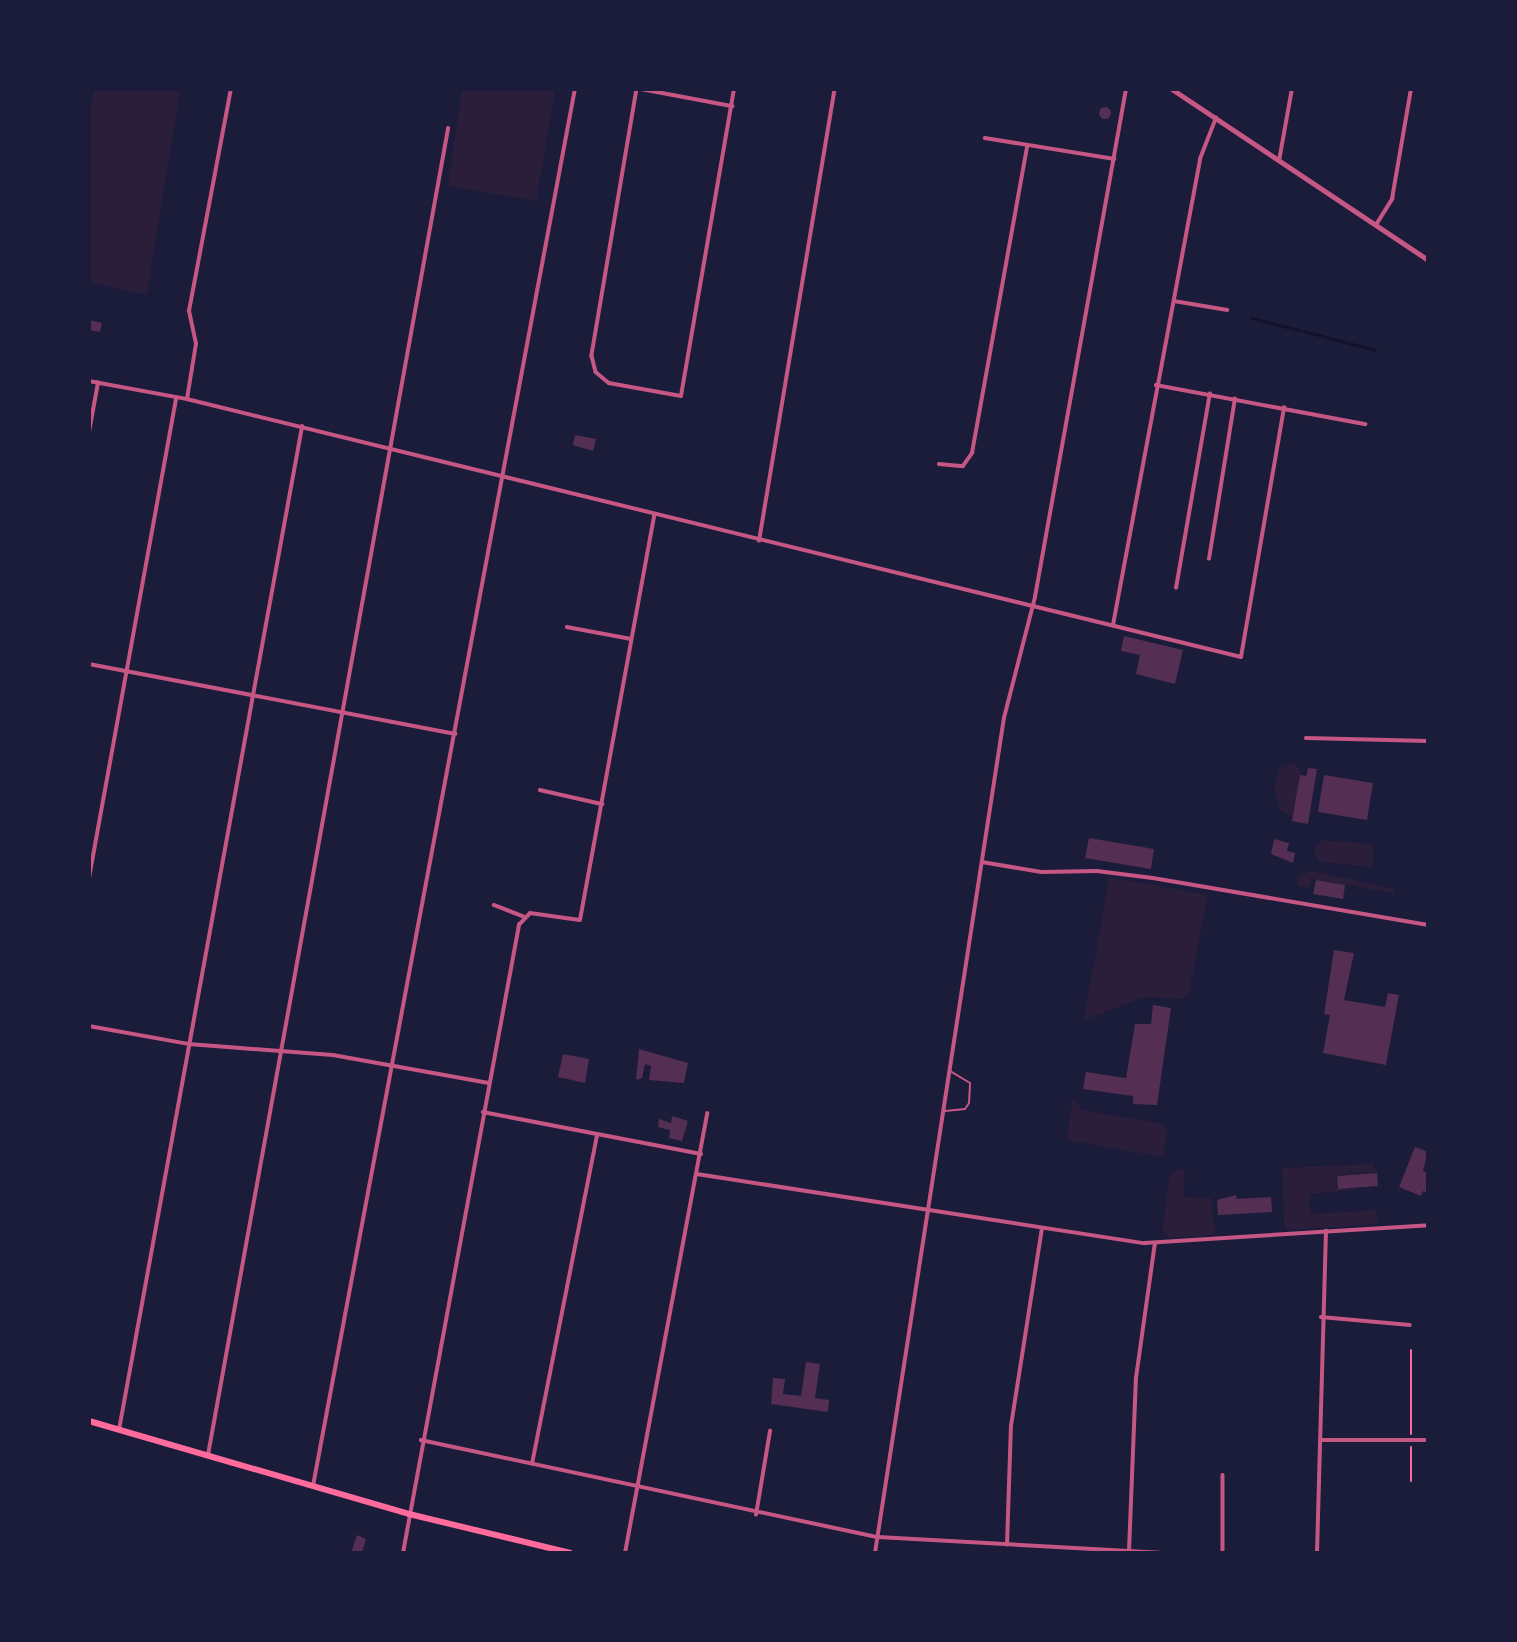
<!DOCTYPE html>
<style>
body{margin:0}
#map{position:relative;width:1517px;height:1642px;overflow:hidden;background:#1b1b3a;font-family:"DejaVu Sans",sans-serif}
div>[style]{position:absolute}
.green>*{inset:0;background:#2a1e3b}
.stream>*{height:2.5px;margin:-1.25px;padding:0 1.25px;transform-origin:1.25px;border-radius:1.25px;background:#12122b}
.building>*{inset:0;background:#542f53}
.round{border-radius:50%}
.path>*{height:2px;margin:-1px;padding:0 1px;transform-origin:1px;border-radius:1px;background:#ff6b9d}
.service>*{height:2px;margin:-1px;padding:0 1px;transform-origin:1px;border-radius:1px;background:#c65784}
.minor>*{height:3.5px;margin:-1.75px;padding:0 1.75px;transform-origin:1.75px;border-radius:1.75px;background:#c65784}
.tertiary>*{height:4.5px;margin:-2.25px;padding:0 2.25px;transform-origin:2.25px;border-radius:2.25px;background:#c65784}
.primary>*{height:6px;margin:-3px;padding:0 3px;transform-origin:3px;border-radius:3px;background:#ff6b9d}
span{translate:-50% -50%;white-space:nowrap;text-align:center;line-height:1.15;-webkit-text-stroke:5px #1b1b3a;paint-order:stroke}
.frame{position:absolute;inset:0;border:91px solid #1b1b3a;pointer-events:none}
</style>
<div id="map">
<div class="green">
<div style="clip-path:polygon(94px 89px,180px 89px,147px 295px,89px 282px,89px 116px)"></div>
<div style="clip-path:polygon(462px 89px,555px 89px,536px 201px,448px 186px)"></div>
<div style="clip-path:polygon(1295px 763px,1301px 771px,1293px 817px,1281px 811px,1274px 790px,1279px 769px)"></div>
<div style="clip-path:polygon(1322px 840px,1374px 844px,1373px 867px,1319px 862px,1313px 849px)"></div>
<div style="clip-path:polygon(1312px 871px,1394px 889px,1394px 893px,1312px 879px,1309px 888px,1297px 886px,1298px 876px)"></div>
<div style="clip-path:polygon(1109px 877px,1208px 895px,1189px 993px,1183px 999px,1144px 997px,1084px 1020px)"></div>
<div style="clip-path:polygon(1073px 1097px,1082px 1110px,1163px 1124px,1167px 1133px,1163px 1157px,1066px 1140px)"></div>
<div style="clip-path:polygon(1373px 1164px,1377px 1172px,1336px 1175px,1337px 1189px,1365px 1189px,1309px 1194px,1310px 1214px,1376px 1210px,1378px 1224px,1287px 1230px,1284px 1226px,1282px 1168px)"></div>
<div style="clip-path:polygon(1185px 1168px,1183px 1197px,1211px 1198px,1215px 1235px,1169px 1238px,1162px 1230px,1170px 1173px)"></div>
</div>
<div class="stream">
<div style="left:1252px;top:318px;width:49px;rotate:14.3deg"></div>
<div style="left:1304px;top:331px;width:73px;rotate:15deg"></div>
</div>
<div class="building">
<div class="round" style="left:1099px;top:107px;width:12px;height:12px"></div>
<div style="clip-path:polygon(89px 320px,102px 323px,100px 332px,89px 330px)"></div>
<div style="clip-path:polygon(575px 435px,596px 439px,593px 451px,573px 445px)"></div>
<div style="clip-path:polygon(1124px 636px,1183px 650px,1175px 684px,1136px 674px,1140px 655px,1121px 651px)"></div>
<div style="clip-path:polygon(1308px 768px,1317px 769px,1308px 824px,1292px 821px,1300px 775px,1306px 776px)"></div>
<div style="clip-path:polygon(1324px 775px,1373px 783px,1367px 820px,1318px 812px)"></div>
<div style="clip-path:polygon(1089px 838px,1154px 849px,1151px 869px,1085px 858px)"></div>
<div style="clip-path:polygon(1274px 839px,1289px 843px,1287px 851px,1295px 853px,1293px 863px,1271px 854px)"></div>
<div style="clip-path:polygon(1316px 880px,1345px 885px,1343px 899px,1313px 894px)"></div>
<div style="clip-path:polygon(1334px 950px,1354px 953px,1344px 1000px,1385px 1007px,1388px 993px,1399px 995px,1386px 1065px,1323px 1053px,1330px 1015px,1324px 1014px)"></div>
<div style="clip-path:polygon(1153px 1005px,1171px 1008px,1157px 1105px,1133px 1104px,1133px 1096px,1083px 1089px,1086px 1072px,1126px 1078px,1135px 1024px,1151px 1024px)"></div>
<div style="clip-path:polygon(639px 1049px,688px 1063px,684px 1083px,649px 1080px,651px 1066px,645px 1064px,642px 1078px,636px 1080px)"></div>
<div style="clip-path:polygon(563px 1054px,589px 1059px,585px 1083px,558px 1077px)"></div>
<div style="clip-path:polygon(672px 1116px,688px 1121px,682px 1141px,669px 1138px,670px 1130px,658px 1127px,659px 1119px,671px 1123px)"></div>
<div style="clip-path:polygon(1415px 1147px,1428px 1152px,1423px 1171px,1428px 1173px,1428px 1193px,1423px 1191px,1421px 1196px,1399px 1187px)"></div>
<div style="clip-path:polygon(1377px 1173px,1378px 1186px,1338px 1189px,1337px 1176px)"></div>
<div style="clip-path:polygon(1236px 1195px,1237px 1199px,1271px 1197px,1272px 1212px,1218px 1215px,1217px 1200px)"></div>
<div style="clip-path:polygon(806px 1362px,820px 1364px,815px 1398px,829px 1400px,828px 1412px,771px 1404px,773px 1378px,785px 1379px,783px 1394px,801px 1396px)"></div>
<div style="clip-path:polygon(357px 1535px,366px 1539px,362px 1553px,351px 1553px)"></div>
</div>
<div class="path">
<div style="left:1411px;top:1434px;width:84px;rotate:-90deg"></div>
<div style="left:1411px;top:1447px;width:34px;rotate:90deg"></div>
</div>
<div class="service">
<div style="left:945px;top:1111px;width:20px;rotate:-6deg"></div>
<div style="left:965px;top:1109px;width:7px;rotate:-56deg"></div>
<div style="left:969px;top:1103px;width:20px;rotate:-87deg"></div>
<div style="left:970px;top:1083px;width:23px;rotate:-149deg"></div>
</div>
<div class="minor">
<div style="left:637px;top:89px;width:271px;rotate:99.6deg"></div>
<div style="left:592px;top:356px;width:16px;rotate:76deg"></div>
<div style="left:596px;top:372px;width:17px;rotate:40deg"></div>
<div style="left:609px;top:383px;width:73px;rotate:10.2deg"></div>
<div style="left:681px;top:396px;width:312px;rotate:-80.2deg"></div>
<div style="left:641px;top:89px;width:93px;rotate:10.6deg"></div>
<div style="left:985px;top:138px;width:131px;rotate:9.2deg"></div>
<div style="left:1279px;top:161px;width:73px;rotate:-79.8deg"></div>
<div style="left:1376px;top:225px;width:31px;rotate:-58deg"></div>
<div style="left:1392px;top:199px;width:112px;rotate:-80.2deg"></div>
<div style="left:1174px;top:301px;width:54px;rotate:9.6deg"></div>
<div style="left:89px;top:381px;width:100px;rotate:10.4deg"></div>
<div style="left:187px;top:399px;width:1085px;rotate:13.75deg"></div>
<div style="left:1241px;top:657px;width:253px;rotate:-80.2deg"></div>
<div style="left:1156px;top:385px;width:213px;rotate:10.6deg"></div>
<div style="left:187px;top:399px;width:56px;rotate:-80.7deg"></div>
<div style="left:196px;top:344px;width:34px;rotate:-102deg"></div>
<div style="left:189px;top:311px;width:226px;rotate:-79.3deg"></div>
<div style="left:89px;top:432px;width:50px;rotate:-79.6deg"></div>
<div style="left:939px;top:464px;width:24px;rotate:5deg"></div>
<div style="left:963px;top:466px;width:16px;rotate:-55deg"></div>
<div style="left:972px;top:453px;width:312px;rotate:-79.8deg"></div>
<div style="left:759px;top:541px;width:458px;rotate:-80.5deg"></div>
<div style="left:1209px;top:559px;width:162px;rotate:-80.8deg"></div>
<div style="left:1176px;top:588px;width:197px;rotate:-80.1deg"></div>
<div style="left:1113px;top:625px;width:474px;rotate:-79.4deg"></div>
<div style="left:1200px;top:159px;width:44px;rotate:-68.7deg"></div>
<div style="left:567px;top:627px;width:65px;rotate:10.6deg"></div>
<div style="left:89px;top:664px;width:373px;rotate:10.8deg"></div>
<div style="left:1306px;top:738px;width:122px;rotate:1.4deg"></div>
<div style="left:540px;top:790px;width:64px;rotate:12.7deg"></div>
<div style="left:982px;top:862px;width:60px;rotate:9.6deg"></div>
<div style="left:1041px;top:872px;width:56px;rotate:-1deg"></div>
<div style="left:1097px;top:871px;width:56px;rotate:7.1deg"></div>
<div style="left:1153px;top:878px;width:279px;rotate:9.7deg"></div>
<div style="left:89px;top:878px;width:488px;rotate:-79.7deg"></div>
<div style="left:494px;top:905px;width:31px;rotate:21deg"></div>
<div style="left:89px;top:1026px;width:102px;rotate:10.2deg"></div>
<div style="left:189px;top:1044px;width:144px;rotate:4.4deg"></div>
<div style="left:333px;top:1055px;width:158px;rotate:10.2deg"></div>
<div style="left:483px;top:1112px;width:222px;rotate:10.9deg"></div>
<div style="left:697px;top:1174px;width:453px;rotate:8.8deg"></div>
<div style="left:1145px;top:1243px;width:284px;rotate:-3.6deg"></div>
<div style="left:1321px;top:1317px;width:89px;rotate:5.1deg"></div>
<div style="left:119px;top:1430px;width:1020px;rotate:-79.66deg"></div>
<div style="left:421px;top:1440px;width:467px;rotate:12deg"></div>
<div style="left:878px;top:1537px;width:282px;rotate:3.2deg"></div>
<div style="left:1321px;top:1440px;width:107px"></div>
<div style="left:208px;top:1455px;width:1348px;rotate:-79.74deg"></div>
<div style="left:532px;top:1464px;width:335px;rotate:-78.8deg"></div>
<div style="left:1223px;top:1475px;width:78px;rotate:90deg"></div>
<div style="left:313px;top:1486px;width:1421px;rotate:-79.38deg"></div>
<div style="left:756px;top:1515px;width:85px;rotate:-80.5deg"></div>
<div style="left:1007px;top:1545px;width:119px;rotate:-88.1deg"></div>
<div style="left:1011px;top:1426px;width:200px;rotate:-81.1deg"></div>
<div style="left:1129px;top:1551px;width:173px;rotate:-87.7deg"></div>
<div style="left:1136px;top:1378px;width:136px;rotate:-82deg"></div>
<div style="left:403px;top:1553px;width:639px;rotate:-79.53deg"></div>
<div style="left:519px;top:925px;width:16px;rotate:-47deg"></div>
<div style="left:530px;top:913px;width:50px;rotate:8deg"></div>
<div style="left:580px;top:920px;width:412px;rotate:-79.6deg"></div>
<div style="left:625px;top:1553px;width:447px;rotate:-79.4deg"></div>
<div style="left:875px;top:1553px;width:845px;rotate:-81.22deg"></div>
<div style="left:1004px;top:718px;width:125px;rotate:-75.6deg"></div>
<div style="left:1035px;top:597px;width:516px;rotate:-79.84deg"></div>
<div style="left:1317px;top:1553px;width:322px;rotate:-88.4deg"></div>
</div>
<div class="tertiary">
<div style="left:1172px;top:89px;width:308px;rotate:33.7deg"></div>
</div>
<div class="primary">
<div style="left:89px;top:1421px;width:333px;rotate:16.2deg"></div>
<div style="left:409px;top:1514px;width:166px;rotate:13.6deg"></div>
</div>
<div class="frame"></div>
</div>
